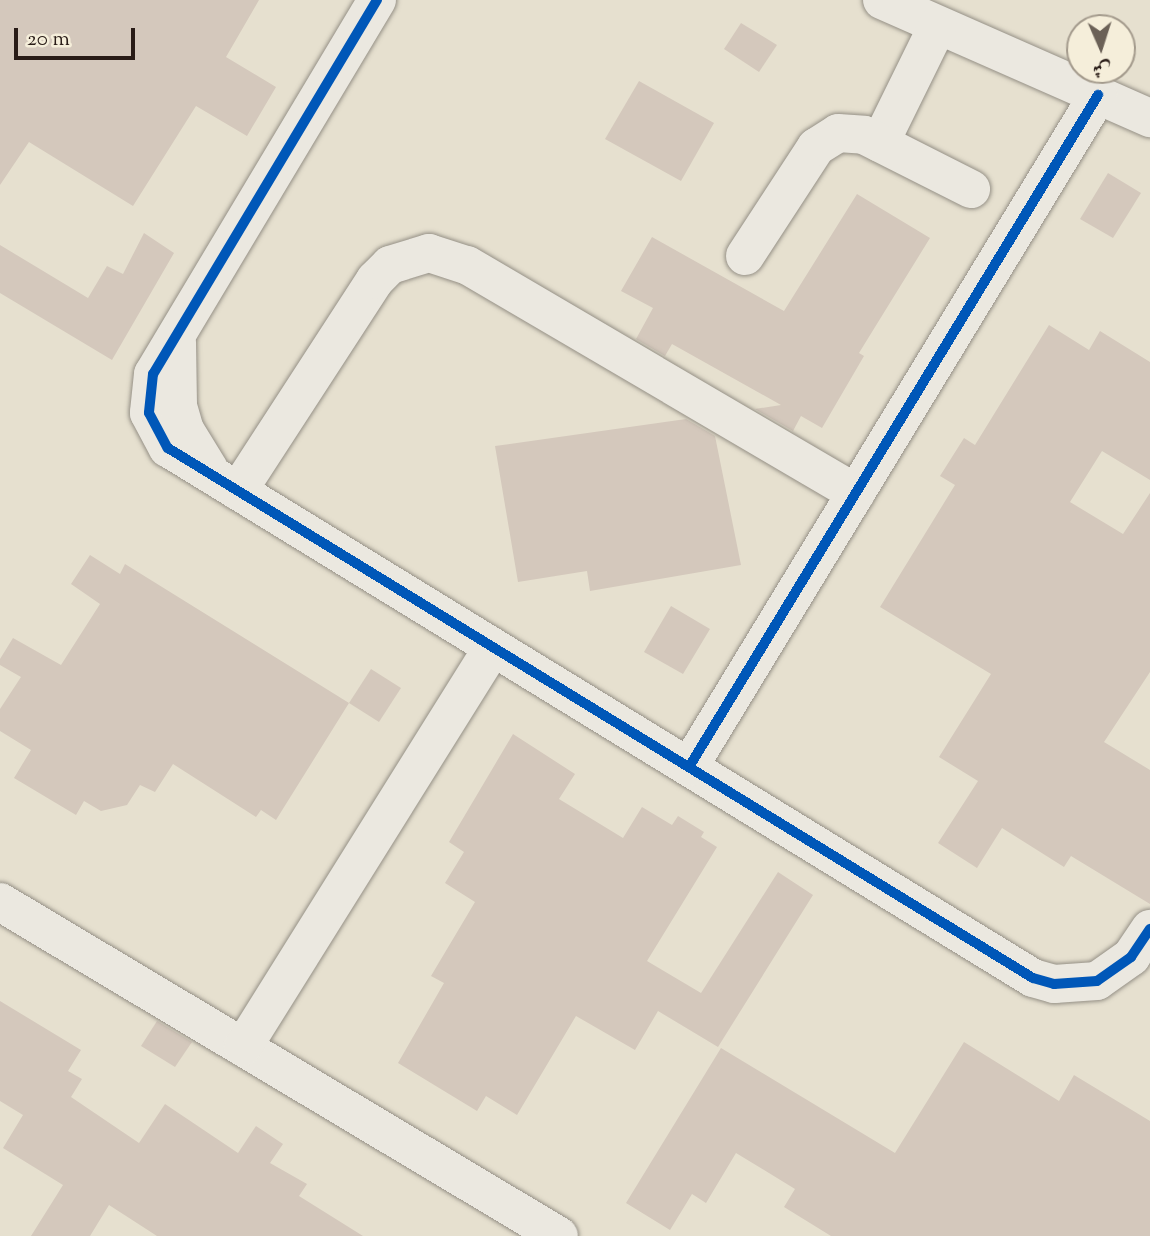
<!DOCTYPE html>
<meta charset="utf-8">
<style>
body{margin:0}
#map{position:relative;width:1150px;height:1236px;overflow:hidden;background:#e6e0cf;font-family:"Sorts Mill Goudy",Amiri,serif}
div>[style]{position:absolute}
.building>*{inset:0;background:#d4c8bc}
.roads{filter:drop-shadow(0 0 2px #959086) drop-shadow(0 0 2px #959086)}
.minor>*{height:38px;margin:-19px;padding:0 19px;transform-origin:19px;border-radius:19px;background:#ebe8e0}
.cycleway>*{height:10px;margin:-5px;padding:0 5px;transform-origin:5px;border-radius:5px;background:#0057b8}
span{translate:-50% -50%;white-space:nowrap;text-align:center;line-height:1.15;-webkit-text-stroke:6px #f5eeda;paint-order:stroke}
.north{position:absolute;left:1066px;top:14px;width:70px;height:70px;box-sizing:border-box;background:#f5eeda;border:2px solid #a39a8c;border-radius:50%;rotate:177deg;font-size:19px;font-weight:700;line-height:28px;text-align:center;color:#291c17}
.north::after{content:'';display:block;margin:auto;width:24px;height:32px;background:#6b6157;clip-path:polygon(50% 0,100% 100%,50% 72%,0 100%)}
.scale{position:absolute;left:14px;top:28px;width:121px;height:32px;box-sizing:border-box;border:4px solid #291c17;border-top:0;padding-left:9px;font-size:21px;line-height:24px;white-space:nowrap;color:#291c17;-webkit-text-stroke:5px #f5eeda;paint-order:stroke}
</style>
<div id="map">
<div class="building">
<div style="clip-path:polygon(0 0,259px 0,226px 57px,276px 87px,247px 136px,196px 106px,133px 206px,29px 142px,0 185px)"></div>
<div style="clip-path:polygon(741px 23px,777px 45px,759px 72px,724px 49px)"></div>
<div style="clip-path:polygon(639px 81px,714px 123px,681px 181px,605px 139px)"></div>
<div style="clip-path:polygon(1108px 173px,1141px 193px,1113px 238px,1080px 219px)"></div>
<div style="clip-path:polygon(857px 194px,930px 238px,859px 353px,864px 356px,822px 428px,801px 416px,793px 431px,755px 409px,781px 405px,672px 344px,665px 356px,636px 339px,653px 308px,621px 291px,652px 237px,784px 311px)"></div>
<div style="clip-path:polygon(144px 233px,174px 253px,112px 360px,0 293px,0 245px,88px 298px,107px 266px,123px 274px)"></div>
<div style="clip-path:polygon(1049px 325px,1089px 350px,1100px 331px,1150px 362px,1150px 480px,1102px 451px,1070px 502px,1123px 534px,1150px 493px,1150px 672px,1104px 742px,1150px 770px,1150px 904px,1071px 856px,1064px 867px,1002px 828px,977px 868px,938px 843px,978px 781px,939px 757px,991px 674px,880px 607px,955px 485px,940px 476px,964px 438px,975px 445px)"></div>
<div style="clip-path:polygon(686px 419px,715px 436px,741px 565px,590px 591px,587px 571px,518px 582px,495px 446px)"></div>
<div style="clip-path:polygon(90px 555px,120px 574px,125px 564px,349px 703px,276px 820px,261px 810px,256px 817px,173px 764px,155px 792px,140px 785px,127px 805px,101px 811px,84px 801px,76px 815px,14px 778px,31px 750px,0 731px,0 709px,21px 677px,0 665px,0 659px,13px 638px,61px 665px,100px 604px,71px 584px)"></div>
<div style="clip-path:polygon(671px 606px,710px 629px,683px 674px,644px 652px)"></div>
<div style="clip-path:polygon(371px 669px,401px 688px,379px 722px,349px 703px)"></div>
<div style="clip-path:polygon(513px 734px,575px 774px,559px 799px,623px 838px,642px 807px,672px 825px,678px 816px,704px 832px,701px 837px,717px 847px,647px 961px,701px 993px,778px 872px,813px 895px,718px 1047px,658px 1011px,635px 1050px,576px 1016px,517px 1115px,486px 1096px,477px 1111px,398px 1063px,444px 983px,431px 976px,475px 902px,445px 883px,464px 852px,449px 842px)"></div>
<div style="clip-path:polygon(0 1001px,81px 1050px,68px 1071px,82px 1079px,71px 1097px,139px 1143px,165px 1104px,238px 1153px,256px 1126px,283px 1144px,270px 1163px,307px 1184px,299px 1196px,363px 1236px,157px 1236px,109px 1205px,90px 1236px,31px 1236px,63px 1185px,3px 1148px,23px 1115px,0 1101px)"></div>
<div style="clip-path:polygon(157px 1021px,192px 1042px,175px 1067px,141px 1046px)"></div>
<div style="clip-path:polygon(964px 1042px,1059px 1101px,1074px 1075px,1150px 1121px,1150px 1236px,831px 1236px,784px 1207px,795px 1189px,736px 1153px,706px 1203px,692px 1194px,670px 1230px,626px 1203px,721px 1048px,895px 1153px)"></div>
</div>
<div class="roads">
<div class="minor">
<div style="left:377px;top:0;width:436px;rotate:120.9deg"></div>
<div style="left:153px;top:374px;width:39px;rotate:96deg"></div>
<div style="left:149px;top:413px;width:40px;rotate:62deg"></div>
<div style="left:168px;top:448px;width:1014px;rotate:31.5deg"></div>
<div style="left:1033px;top:978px;width:22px;rotate:16deg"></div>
<div style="left:1054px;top:984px;width:43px;rotate:-4deg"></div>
<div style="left:1097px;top:981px;width:42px;rotate:-35.2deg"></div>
<div style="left:1131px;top:957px;width:34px;rotate:-56deg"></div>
<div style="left:882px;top:0;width:293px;rotate:23.8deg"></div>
<div style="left:880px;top:143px;width:131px;rotate:-63.8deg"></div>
<div style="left:745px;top:256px;width:130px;rotate:-56.9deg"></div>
<div style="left:816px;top:147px;width:26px;rotate:-32deg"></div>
<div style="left:838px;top:133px;width:26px;rotate:4deg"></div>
<div style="left:864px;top:135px;width:120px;rotate:26.8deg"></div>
<div style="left:177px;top:342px;width:64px;rotate:89.1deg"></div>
<div style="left:178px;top:406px;width:25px;rotate:74deg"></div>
<div style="left:185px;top:430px;width:46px;rotate:58.4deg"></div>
<div style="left:238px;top:491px;width:252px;rotate:-57deg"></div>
<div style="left:375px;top:280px;width:21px;rotate:-45deg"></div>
<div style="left:390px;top:265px;width:41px;rotate:-17.1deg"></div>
<div style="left:429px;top:253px;width:40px;rotate:18deg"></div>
<div style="left:467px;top:265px;width:451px;rotate:30.4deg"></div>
<div style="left:689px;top:767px;width:787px;rotate:-58.67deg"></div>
<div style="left:0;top:902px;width:651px;rotate:30.86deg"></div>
<div style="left:243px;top:1047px;width:470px;rotate:-58deg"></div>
</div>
</div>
<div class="cycleway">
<div style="left:377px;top:0;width:436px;rotate:120.9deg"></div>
<div style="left:153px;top:374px;width:39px;rotate:96deg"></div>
<div style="left:149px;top:413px;width:40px;rotate:62deg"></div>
<div style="left:168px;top:448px;width:1014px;rotate:31.5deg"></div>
<div style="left:1033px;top:978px;width:22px;rotate:16deg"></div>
<div style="left:1054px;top:984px;width:43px;rotate:-4deg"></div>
<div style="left:1097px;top:981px;width:42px;rotate:-35.2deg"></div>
<div style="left:1131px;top:957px;width:34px;rotate:-56deg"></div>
<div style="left:689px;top:767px;width:787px;rotate:-58.67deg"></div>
</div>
<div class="north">ش</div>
<div class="scale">20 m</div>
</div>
